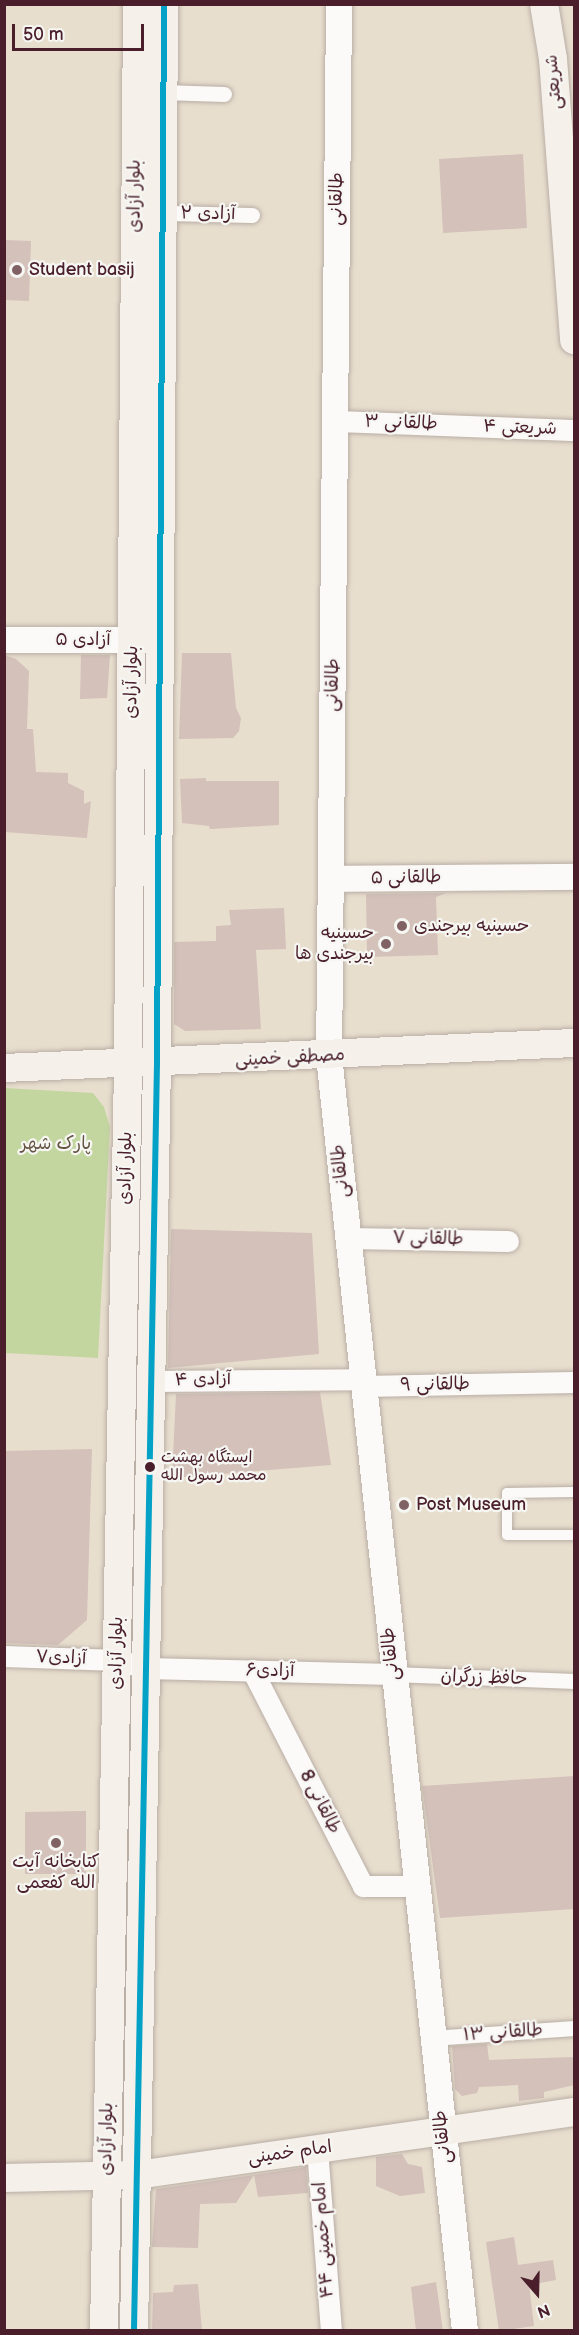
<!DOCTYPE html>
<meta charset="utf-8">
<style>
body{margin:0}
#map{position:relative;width:579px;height:2335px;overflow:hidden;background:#e8dece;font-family:"Balsamiq Sans","Playpen Sans Arabic",sans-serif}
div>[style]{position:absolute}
.green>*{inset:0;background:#c3d6a0}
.building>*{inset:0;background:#d3c1ba}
.roads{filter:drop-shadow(0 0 2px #b9aea5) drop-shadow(0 0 2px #b9aea5)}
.service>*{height:10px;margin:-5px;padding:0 5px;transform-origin:5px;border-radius:5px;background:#fcfaf8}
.pedestrian>*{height:15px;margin:-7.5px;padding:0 7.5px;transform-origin:7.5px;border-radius:7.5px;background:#fcfaf8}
.minor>*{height:21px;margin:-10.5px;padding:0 10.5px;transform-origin:10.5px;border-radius:10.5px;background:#fcfaf8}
.tertiary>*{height:26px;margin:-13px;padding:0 13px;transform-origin:13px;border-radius:13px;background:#fcfaf8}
.secondary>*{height:28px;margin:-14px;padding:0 14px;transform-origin:14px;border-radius:14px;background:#f5f1ea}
.bus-1>*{height:6px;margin:-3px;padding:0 3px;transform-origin:3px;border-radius:3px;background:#04a2c6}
.dots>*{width:16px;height:16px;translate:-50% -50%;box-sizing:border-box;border:3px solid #f6f6f2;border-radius:50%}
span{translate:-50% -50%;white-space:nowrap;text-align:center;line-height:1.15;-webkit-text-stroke:4.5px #f6f6f2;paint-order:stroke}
.bus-label{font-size:16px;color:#4a1f2b}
.left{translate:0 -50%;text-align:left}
.street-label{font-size:18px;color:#4a1f2b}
.poi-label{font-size:18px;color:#4a1f2b}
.right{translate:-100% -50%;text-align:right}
.park-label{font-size:18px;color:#655443}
.frame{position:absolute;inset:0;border:6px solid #4a1f2b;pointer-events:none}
.north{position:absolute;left:507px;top:2263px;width:60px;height:60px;-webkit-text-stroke:4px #f6f6f2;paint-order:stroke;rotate:160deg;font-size:16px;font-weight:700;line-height:24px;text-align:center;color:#4a1f2b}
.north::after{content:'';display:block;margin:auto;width:21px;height:27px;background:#4a1f2b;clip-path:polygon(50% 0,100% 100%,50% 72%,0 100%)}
.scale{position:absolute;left:12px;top:24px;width:132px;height:27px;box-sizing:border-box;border:3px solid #4a1f2b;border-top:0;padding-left:8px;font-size:18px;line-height:21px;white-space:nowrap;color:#4a1f2b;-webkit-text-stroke:4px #f6f6f2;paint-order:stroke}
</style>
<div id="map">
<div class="green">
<div style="clip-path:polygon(5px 1088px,93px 1093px,104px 1107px,110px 1127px,98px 1358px,5px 1353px)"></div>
</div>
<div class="building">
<div style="clip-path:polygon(523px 154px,527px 228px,443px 233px,439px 159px)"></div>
<div style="clip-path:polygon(4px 240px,31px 241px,29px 301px,4px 300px)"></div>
<div style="clip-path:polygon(182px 653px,231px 653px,236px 708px,241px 718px,239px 731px,233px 738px,179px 739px)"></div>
<div style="clip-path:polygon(4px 655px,16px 659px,29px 671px,27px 729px,33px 729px,36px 772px,68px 773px,68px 783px,84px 791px,84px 804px,91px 801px,87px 838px,4px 832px)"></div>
<div style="clip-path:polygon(81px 655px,110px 655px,107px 698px,80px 699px)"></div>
<div style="clip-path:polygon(206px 778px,206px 781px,279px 781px,279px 825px,210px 829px,209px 826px,182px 823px,180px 779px)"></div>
<div style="clip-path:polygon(446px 893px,436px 897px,438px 955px,367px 957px,366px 894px)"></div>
<div style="clip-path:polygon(284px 908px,286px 949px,256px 950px,261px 1029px,185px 1031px,174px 1024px,174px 942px,216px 941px,216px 926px,231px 925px,229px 910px)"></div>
<div style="clip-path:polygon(171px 1229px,312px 1233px,319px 1354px,168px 1368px)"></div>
<div style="clip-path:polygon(320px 1392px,331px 1465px,172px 1478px,176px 1394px)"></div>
<div style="clip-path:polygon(92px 1449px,87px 1620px,58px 1645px,4px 1643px,4px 1451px)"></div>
<div style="clip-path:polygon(574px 1776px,574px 1909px,440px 1918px,422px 1786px)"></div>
<div style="clip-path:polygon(86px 1811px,86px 1874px,25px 1874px,25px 1812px)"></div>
<div style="clip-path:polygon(487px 2044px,489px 2060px,574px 2057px,574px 2085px,544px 2092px,544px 2098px,519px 2101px,518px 2085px,479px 2087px,477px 2093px,462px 2096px,455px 2089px,452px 2046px)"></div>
<div style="clip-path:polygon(402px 2154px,408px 2164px,422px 2167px,425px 2193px,400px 2196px,376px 2186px,376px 2157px)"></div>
<div style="clip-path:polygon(306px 2167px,308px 2193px,258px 2197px,254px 2175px)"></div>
<div style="clip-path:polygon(254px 2175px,236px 2203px,200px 2204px,198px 2248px,152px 2247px,156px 2189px)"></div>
<div style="clip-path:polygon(514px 2237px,518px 2265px,553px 2260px,556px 2280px,529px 2285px,534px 2326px,499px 2331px,486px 2242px)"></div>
<div style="clip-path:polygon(436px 2282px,443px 2331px,416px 2331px,411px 2287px)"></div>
<div style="clip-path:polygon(198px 2284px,202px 2331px,152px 2331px,153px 2293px,173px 2292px,174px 2285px)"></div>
</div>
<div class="roads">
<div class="service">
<div style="left:574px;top:1492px;width:67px;rotate:179.1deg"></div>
<div style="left:507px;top:1493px;width:42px;rotate:90deg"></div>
<div style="left:507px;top:1535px;width:67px"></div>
</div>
<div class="pedestrian">
<div style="left:162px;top:92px;width:62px;rotate:1.8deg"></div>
<div style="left:165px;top:213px;width:87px;rotate:1.3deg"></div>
<div style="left:393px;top:1674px;width:181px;rotate:2.2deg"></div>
<div style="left:432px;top:2038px;width:142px;rotate:-4deg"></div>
</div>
<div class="minor">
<div style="left:335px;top:421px;width:239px;rotate:2.2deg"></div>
<div style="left:348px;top:1238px;width:160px;rotate:1.1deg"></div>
<div style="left:150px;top:1381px;width:211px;rotate:-0.5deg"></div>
<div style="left:362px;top:1386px;width:212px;rotate:-1.1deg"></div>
<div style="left:4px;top:1656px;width:113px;rotate:2deg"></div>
<div style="left:117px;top:1660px;width:30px;rotate:15deg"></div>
<div style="left:146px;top:1668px;width:247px;rotate:1.4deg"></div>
<div style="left:252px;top:1670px;width:243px;rotate:62.8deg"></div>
<div style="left:363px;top:1886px;width:53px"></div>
<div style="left:317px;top:2149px;width:182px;rotate:85.6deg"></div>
</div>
<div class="tertiary">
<div style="left:339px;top:4px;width:1052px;rotate:90.54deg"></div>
<div style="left:329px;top:1056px;width:1281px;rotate:83.91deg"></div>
<div style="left:4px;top:640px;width:147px"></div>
<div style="left:331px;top:879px;width:243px;rotate:-0.5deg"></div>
</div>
<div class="secondary">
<div style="left:544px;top:4px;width:56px;rotate:80.7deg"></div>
<div style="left:553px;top:59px;width:282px;rotate:85.7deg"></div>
<div style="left:4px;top:1068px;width:571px;rotate:-2.51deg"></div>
<div style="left:4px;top:2178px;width:133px;rotate:-1.3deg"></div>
<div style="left:137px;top:2175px;width:442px;rotate:-8.2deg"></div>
<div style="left:104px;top:2330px;width:1266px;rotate:-88.91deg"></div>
<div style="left:128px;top:1064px;width:1060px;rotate:-89.51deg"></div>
<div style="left:134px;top:2330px;width:1266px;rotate:-88.96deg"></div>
<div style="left:157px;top:1064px;width:1060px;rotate:-89.62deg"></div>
</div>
</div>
<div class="bus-1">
<div style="left:134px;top:2330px;width:1266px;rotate:-88.96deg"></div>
<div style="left:157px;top:1064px;width:1060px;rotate:-89.62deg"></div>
</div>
<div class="dots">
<div style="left:17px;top:270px;background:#816264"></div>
<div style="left:402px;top:926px;background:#816264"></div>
<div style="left:386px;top:944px;background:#816264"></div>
<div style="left:150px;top:1467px;background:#4a1f2b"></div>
<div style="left:404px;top:1505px;background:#816264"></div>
<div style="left:56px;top:1843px;background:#816264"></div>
</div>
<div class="bus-label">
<span class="left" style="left:161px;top:1467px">ایستگاه بهشت<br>محمد رسول الله</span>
</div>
<div class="street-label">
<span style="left:554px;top:82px;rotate:-95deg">شریعتی</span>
<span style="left:135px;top:196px;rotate:-90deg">بلوار آزادی</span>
<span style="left:337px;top:199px;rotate:-89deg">طالقانی</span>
<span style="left:208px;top:214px;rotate:1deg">آزادی ۲</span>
<span style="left:401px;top:423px;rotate:2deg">طالقانی ۳</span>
<span style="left:520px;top:428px;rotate:2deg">شریعتی ۴</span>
<span style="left:83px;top:640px">آزادی ۵</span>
<span style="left:132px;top:682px;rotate:-89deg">بلوار آزادی</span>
<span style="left:333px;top:685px;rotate:-89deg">طالقانی</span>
<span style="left:406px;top:878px;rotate:-1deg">طالقانی ۵</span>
<span style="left:290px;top:1058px;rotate:-3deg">مصطفی خمینی</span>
<span style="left:126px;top:1168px;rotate:-89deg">بلوار آزادی</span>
<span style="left:341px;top:1171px;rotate:-96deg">طالقانی</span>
<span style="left:428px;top:1239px;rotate:1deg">طالقانی ۷</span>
<span style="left:203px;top:1380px;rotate:-1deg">آزادی ۴</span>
<span style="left:435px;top:1385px;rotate:-1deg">طالقانی ۹</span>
<span style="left:117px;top:1653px;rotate:-89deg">بلوار آزادی</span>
<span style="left:391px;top:1654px;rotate:-96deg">طالقانی</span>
<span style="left:61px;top:1658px;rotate:2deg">آزادی۷</span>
<span style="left:270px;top:1671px;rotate:1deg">آزادی۶</span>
<span style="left:484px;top:1678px;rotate:2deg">حافظ زرگران</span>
<span style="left:320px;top:1802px;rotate:63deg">طالقانی 8</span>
<span style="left:503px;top:2033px;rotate:-4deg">طالقانی ۱۳</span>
<span style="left:443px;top:2137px;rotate:-96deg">طالقانی</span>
<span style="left:107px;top:2139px;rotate:-89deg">بلوار آزادی</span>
<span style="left:290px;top:2153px;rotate:-8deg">امام خمینی</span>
<span style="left:324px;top:2240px;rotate:-94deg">امام خمینی ۴۴</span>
</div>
<div class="poi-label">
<span class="left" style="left:29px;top:270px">Student basij</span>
<span class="left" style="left:414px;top:926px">حسینیه بیرجندی</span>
<span class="right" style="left:374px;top:944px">حسینیه<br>بیرجندی ها</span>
<span class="left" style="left:416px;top:1505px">Post Museum</span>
<span style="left:56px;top:1873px">کتابخانه آیت<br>الله کفعمی</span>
</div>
<div class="park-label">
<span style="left:56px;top:1144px">پارک شهر</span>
</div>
<div class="frame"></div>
<div class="north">N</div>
<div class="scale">50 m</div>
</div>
